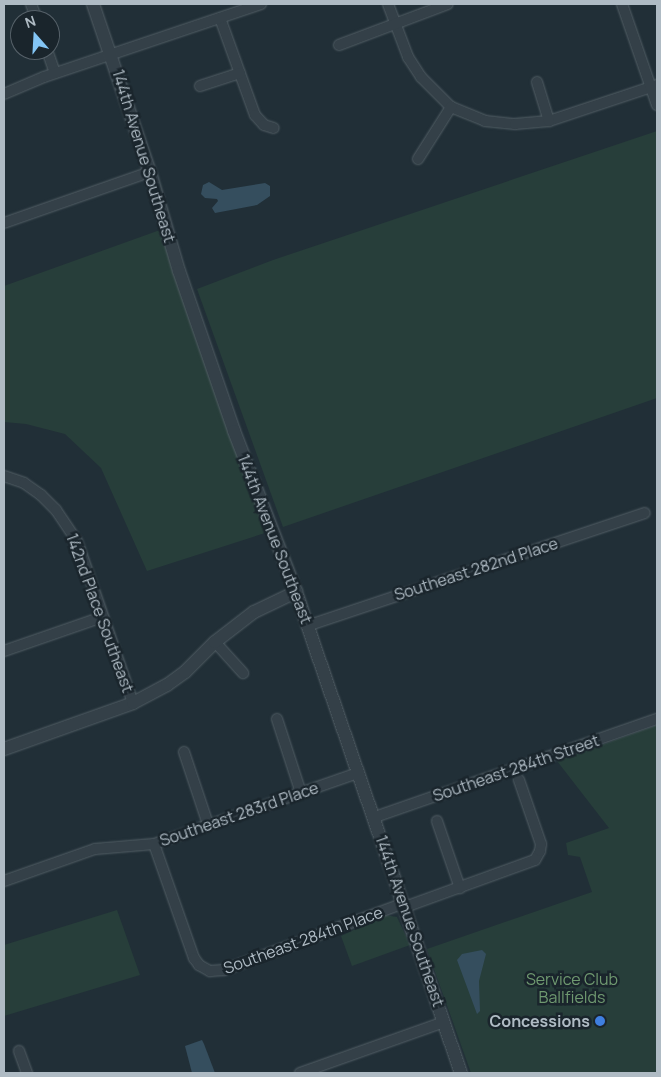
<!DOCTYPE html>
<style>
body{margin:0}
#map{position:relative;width:661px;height:1077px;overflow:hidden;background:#212f37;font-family:Manrope,sans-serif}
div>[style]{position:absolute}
.green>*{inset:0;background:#273e3a}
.water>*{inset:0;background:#354e5e}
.roads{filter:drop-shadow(0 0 1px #525e65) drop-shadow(0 0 1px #525e65)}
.minor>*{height:10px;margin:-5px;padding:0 5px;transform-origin:5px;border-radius:5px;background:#344048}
.tertiary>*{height:12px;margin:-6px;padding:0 6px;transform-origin:6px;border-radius:6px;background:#344048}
.dots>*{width:14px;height:14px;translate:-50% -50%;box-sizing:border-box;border:2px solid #1a252c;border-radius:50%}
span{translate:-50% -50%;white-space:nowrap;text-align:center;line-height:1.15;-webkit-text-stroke:5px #1a252c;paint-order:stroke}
.street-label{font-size:16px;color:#afbbc4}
.park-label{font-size:16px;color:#6f9970}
.poi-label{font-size:16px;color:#afbbc4;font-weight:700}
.right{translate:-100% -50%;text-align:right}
.frame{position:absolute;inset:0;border:5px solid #afbbc4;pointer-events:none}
.north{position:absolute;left:10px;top:10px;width:50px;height:50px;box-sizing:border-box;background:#1a252c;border:1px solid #566169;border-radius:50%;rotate:341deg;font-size:14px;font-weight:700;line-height:20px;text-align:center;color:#afbbc4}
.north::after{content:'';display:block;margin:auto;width:18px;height:22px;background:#83c5f5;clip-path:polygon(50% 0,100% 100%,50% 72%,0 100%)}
</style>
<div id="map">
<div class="green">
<div style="clip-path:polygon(657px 131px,657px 398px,283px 527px,197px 289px,273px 260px)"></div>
<div style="clip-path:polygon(160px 230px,265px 533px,147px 571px,101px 468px,65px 434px,26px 424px,4px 422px,4px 286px)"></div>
<div style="clip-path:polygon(657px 725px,657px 1073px,471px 1073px,427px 949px,592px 892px,580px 857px,568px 855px,566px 843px,609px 828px,557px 761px)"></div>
<div style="clip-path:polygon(117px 910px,140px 975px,4px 1016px,4px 945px)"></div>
<div style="clip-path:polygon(385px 915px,397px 917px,410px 945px,352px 966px,341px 936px)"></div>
</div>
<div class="water">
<div style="clip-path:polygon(209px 182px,222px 190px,265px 183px,270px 186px,270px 196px,257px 205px,215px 213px,212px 208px,218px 201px,217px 199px,205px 198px,201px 194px,203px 185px)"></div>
<div style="clip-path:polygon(482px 950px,486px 954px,479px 981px,480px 1011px,477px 1014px,457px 960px,462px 954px)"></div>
<div style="clip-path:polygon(202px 1040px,204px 1044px,215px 1073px,192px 1073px,185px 1046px)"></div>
</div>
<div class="roads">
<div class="minor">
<div style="left:31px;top:4px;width:17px;rotate:69deg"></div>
<div style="left:388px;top:4px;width:57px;rotate:69.3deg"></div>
<div style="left:408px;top:57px;width:24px;rotate:57deg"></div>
<div style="left:421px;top:77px;width:42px;rotate:45deg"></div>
<div style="left:451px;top:107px;width:37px;rotate:22deg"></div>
<div style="left:485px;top:121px;width:30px;rotate:6deg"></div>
<div style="left:515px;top:124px;width:34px;rotate:-5deg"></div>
<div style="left:549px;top:121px;width:114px;rotate:-18.4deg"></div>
<div style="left:622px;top:4px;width:107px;rotate:70.9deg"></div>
<div style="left:220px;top:18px;width:103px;rotate:70.2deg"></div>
<div style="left:255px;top:115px;width:13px;rotate:48deg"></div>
<div style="left:264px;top:125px;width:10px;rotate:17deg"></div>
<div style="left:339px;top:45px;width:116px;rotate:-20.6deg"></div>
<div style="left:47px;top:50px;width:24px;rotate:71deg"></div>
<div style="left:537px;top:82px;width:41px;rotate:72.9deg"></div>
<div style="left:200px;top:86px;width:42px;rotate:-18deg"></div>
<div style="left:4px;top:94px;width:43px;rotate:-23deg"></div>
<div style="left:44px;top:77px;width:229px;rotate:-18.6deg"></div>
<div style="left:418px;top:159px;width:62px;rotate:-57.6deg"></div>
<div style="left:4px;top:223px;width:155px;rotate:-19.3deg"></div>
<div style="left:4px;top:476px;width:21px;rotate:19deg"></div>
<div style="left:24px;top:483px;width:21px;rotate:35deg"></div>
<div style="left:41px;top:495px;width:21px;rotate:45deg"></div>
<div style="left:56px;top:510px;width:37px;rotate:56deg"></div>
<div style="left:77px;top:541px;width:171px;rotate:70.9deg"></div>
<div style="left:307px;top:626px;width:356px;rotate:-18.5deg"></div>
<div style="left:215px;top:642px;width:42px;rotate:47.9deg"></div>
<div style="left:4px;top:651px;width:104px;rotate:-19.1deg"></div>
<div style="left:277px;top:719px;width:78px;rotate:72deg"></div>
<div style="left:184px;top:752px;width:76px;rotate:71.6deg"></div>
<div style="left:375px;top:817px;width:299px;rotate:-19.2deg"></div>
<div style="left:437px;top:821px;width:71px;rotate:71.1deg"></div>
<div style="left:154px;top:844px;width:121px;rotate:70.7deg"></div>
<div style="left:194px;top:958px;width:9px;rotate:54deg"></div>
<div style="left:199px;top:965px;width:13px;rotate:29deg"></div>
<div style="left:210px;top:971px;width:14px;rotate:-4deg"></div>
<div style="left:224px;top:970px;width:192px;rotate:-20.4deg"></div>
<div style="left:4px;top:881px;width:96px;rotate:-19.4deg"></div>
<div style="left:95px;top:849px;width:59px;rotate:-4.8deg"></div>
<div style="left:154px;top:844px;width:216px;rotate:-19.2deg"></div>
<div style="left:405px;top:907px;width:138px;rotate:-19.9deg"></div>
<div style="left:535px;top:860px;width:10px;rotate:-61deg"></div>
<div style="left:540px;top:851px;width:7px;rotate:-82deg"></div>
<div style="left:541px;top:844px;width:68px;rotate:-109deg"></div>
<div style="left:19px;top:1051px;width:23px;rotate:70deg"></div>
<div style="left:300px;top:1073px;width:153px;rotate:-19.5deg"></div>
</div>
<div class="tertiary">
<div style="left:93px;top:4px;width:177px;rotate:71.3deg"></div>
<div style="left:150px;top:172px;width:103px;rotate:73.7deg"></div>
<div style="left:179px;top:271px;width:169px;rotate:71deg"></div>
<div style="left:234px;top:431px;width:173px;rotate:68.9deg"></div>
<div style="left:296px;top:592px;width:509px;rotate:71.07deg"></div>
<div style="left:4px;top:749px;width:137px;rotate:-19.6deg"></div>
<div style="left:133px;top:703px;width:38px;rotate:-28deg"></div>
<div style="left:167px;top:685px;width:22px;rotate:-36deg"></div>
<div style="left:185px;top:672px;width:42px;rotate:-45deg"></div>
<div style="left:215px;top:642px;width:49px;rotate:-37.6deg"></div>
<div style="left:254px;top:612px;width:47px;rotate:-25.5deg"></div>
</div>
</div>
<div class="dots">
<div style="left:600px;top:1021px;background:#3f7fe0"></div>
</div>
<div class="street-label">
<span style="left:144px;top:156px;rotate:73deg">144th Avenue Southeast</span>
<span style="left:275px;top:539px;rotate:69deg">144th Avenue Southeast</span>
<span style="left:476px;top:569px;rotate:-18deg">Southeast 282nd Place</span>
<span style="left:100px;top:613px;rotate:70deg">142nd Place Southeast</span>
<span style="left:516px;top:768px;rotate:-19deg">Southeast 284th Street</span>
<span style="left:239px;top:814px;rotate:-19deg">Southeast 283rd Place</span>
<span style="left:410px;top:921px;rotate:71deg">144th Avenue Southeast</span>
<span style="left:303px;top:940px;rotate:-20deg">Southeast 284th Place</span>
</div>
<div class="park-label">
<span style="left:572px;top:988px">Service Club<br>Ballfields</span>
</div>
<div class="poi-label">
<span class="right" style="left:590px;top:1021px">Concessions</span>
</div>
<div class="frame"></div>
<div class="north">N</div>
</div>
